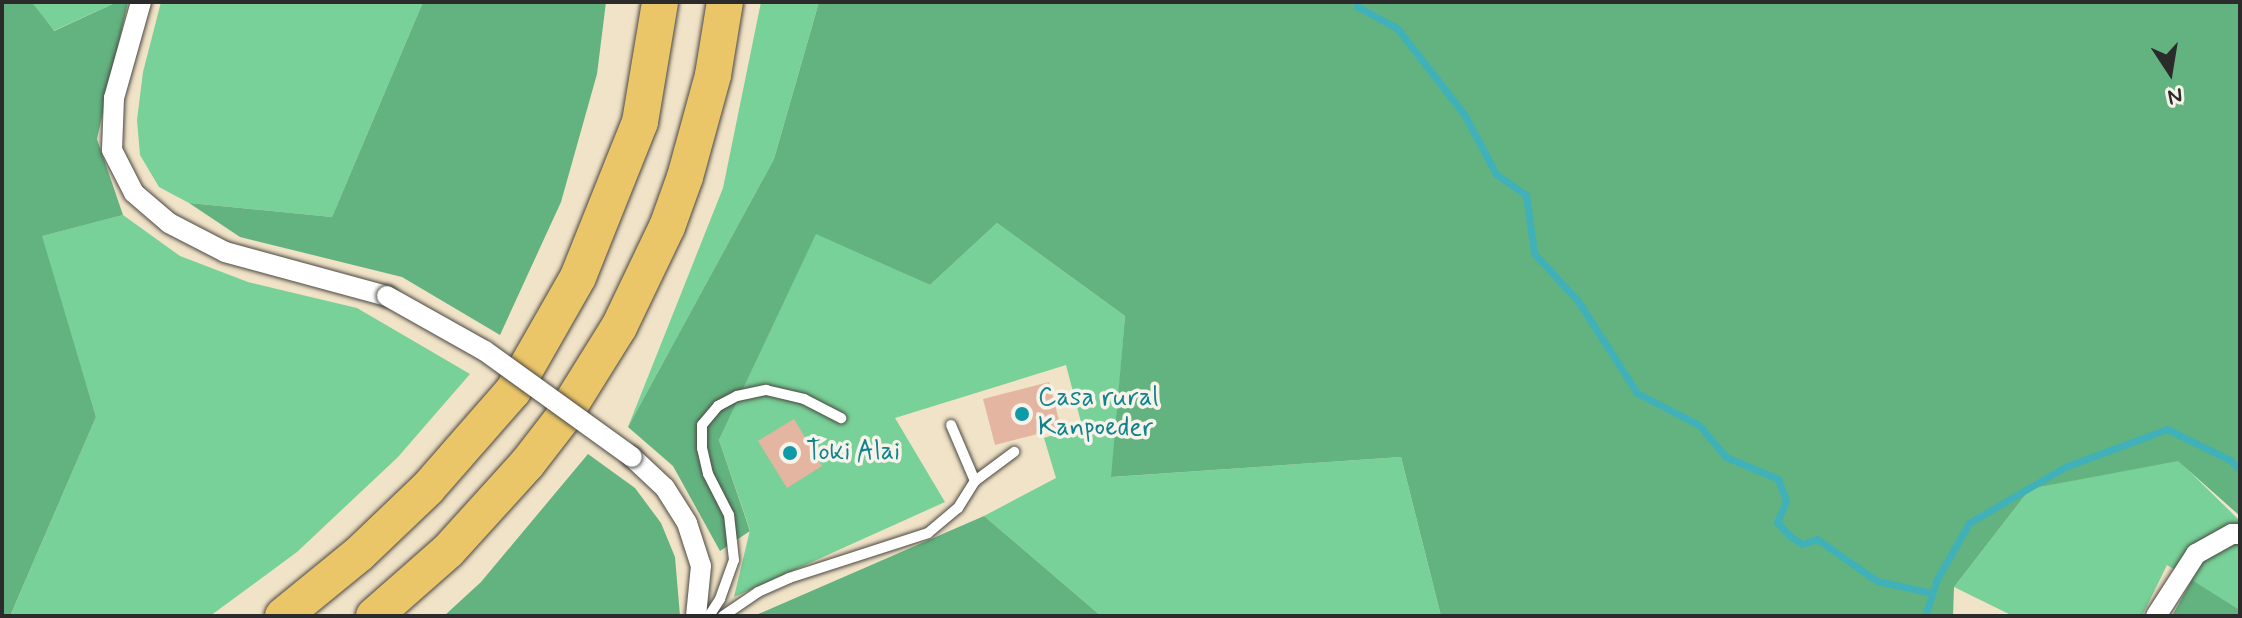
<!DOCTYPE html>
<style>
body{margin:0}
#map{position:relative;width:2242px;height:618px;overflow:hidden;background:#f1e3c7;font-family:Mynerve,sans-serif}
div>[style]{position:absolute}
.green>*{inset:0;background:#78d198}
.forest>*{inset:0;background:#62b380}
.stream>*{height:7px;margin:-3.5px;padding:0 3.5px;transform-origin:3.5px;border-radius:3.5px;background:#40b1b8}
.building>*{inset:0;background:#e4b6a1}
.roads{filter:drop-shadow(0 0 2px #494742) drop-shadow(0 0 2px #494742)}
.service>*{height:10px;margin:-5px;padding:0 5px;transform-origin:5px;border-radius:5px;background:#fff}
.minor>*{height:20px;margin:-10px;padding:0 10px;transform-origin:10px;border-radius:10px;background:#fff}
.motorway>*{height:36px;margin:-18px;padding:0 18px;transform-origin:18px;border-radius:18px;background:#ebc669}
.bridges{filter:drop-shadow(0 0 2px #494742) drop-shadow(0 0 2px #494742)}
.minor-bridge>*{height:20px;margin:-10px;padding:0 10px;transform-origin:10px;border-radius:10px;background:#fff}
.dots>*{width:22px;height:22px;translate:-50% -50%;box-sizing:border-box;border:4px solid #f7f3e8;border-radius:50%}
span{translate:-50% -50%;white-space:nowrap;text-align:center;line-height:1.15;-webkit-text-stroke:7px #f7f3e8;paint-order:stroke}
.culture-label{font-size:26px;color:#0d838f}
.left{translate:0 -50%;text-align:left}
.frame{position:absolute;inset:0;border:4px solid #2b2b2b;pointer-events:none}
.north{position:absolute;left:2130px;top:32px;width:80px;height:80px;-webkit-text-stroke:6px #f7f3e8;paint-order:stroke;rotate:168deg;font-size:22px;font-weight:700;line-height:32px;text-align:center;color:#2b2b2b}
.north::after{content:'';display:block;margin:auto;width:28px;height:36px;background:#2b2b2b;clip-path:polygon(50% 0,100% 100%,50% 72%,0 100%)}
</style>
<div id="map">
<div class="green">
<div style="clip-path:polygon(32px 2px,117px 2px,53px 31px)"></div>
<div style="clip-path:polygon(161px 2px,423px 2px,332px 217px,189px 203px,159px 187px,140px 155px,137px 120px,143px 72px)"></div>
<div style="clip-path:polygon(761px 2px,819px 2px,774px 159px,628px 427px,723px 188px)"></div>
<div style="clip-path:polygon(123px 215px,180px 256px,248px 282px,357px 308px,470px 374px,398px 457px,297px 552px,210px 616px,10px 616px,96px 417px,41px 236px)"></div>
<div style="clip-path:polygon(997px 223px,1125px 316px,1112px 477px,1401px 457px,1441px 616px,1101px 616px,984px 516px,1056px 478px,1044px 438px,1082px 426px,1066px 365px,895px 418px,945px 502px,734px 597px,750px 530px,719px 440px,816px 233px,930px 285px)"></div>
<div style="clip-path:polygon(2178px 460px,2240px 521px,2240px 610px,2167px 565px,2142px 616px,2013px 616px,1954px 587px,2030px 489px)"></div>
</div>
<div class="forest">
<div style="clip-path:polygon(2px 2px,32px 2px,54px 31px,117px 2px,128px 2px,97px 139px,123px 215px,42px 236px,96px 417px,10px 616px,2px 616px)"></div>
<div style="clip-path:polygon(423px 2px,606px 2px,597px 74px,561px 202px,500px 335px,402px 277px,240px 237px,189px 203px,332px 217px)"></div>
<div style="clip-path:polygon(819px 2px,2240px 2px,2240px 516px,2178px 461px,2030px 489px,1954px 587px,1953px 616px,1441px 616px,1401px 457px,1111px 477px,1125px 316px,997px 223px,930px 285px,816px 234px,719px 440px,750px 531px,720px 551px,673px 466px,628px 427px,774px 159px)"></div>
<div style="clip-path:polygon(588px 454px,635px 488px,661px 523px,675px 557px,680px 616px,444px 616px,481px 582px)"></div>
<div style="clip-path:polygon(984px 516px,1101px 616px,756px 615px)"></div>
<div style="clip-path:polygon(2192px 580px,2240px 610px,2240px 616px,2172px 616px)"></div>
</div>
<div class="stream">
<div style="left:1356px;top:2px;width:5px;rotate:68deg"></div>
<div style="left:1358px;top:7px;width:44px;rotate:28.3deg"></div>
<div style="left:1397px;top:28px;width:109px;rotate:52.1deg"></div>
<div style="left:1464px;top:114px;width:68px;rotate:61.9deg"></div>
<div style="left:1496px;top:174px;width:37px;rotate:35deg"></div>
<div style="left:1526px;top:195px;width:59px;rotate:82.1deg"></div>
<div style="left:1534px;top:253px;width:65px;rotate:47.5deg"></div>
<div style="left:1578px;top:301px;width:109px;rotate:57.3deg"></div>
<div style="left:1637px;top:393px;width:70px;rotate:27.3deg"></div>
<div style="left:1699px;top:425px;width:42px;rotate:49.8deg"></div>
<div style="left:1726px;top:457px;width:56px;rotate:22.9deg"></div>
<div style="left:1778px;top:479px;width:23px;rotate:70deg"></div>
<div style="left:1786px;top:501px;width:23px;rotate:113deg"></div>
<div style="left:1777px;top:522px;width:19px;rotate:47deg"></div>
<div style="left:1790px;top:536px;width:14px;rotate:34deg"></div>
<div style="left:1802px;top:544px;width:16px;rotate:-18deg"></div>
<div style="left:1817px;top:539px;width:73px;rotate:35deg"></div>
<div style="left:1877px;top:581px;width:56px;rotate:12.3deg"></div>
<div style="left:1925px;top:616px;width:39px;rotate:-72deg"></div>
<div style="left:1937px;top:579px;width:64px;rotate:-60.3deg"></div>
<div style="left:1969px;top:523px;width:111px;rotate:-30.3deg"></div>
<div style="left:2065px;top:467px;width:109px;rotate:-20.4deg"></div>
<div style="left:2167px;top:429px;width:70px;rotate:26.2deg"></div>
<div style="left:2230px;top:460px;width:13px;rotate:42deg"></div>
</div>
<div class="building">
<div style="clip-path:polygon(1049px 382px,1061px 428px,995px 445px,983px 399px)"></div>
<div style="clip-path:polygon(794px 419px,822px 466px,787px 488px,758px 441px)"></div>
</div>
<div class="roads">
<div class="service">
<div style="left:951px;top:425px;width:61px;rotate:66.8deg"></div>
<div style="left:709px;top:616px;width:20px;rotate:-57deg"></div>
<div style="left:720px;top:599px;width:41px;rotate:-70.3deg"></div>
<div style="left:734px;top:560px;width:45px;rotate:-96.3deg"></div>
<div style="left:729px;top:515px;width:46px;rotate:-117.1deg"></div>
<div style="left:708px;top:474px;width:27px;rotate:-103deg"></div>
<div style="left:702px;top:448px;width:23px;rotate:-90deg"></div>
<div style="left:702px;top:425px;width:25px;rotate:-50deg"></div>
<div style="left:718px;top:406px;width:21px;rotate:-28deg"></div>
<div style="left:737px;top:396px;width:30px;rotate:-12deg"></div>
<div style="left:766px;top:390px;width:39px;rotate:13deg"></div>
<div style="left:804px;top:399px;width:42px;rotate:27.2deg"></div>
<div style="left:723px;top:616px;width:42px;rotate:-34.4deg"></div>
<div style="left:758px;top:592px;width:34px;rotate:-24deg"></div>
<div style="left:789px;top:578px;width:146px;rotate:-17.9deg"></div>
<div style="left:928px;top:533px;width:39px;rotate:-40deg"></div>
<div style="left:958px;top:508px;width:32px;rotate:-58deg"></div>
<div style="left:975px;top:481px;width:49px;rotate:-36.6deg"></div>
</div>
<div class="minor">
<div style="left:141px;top:2px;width:100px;rotate:105.7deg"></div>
<div style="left:114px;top:98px;width:52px;rotate:92.2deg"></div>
<div style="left:112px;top:150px;width:48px;rotate:62.9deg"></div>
<div style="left:134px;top:193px;width:46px;rotate:40.6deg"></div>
<div style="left:169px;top:223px;width:63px;rotate:27.4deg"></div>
<div style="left:225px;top:252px;width:168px;rotate:15.2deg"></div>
<div style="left:632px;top:457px;width:45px;rotate:43.2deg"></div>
<div style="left:665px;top:488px;width:41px;rotate:57.8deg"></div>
<div style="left:687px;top:523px;width:45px;rotate:72deg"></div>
<div style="left:701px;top:566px;width:50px;rotate:95.7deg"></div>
<div style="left:2156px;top:616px;width:74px;rotate:-57.2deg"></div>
<div style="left:2196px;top:554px;width:41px;rotate:-29.1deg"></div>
<div style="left:2232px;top:534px;width:8px"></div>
</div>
<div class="motorway">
<div style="left:283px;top:616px;width:98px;rotate:-39.2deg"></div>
<div style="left:359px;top:554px;width:95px;rotate:-43.7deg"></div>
<div style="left:428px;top:488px;width:129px;rotate:-48.8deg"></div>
<div style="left:513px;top:391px;width:131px;rotate:-60.3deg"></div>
<div style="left:578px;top:277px;width:167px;rotate:-68.2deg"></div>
<div style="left:640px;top:122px;width:122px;rotate:-80.5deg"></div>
<div style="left:374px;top:616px;width:98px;rotate:-41.3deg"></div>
<div style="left:448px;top:551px;width:118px;rotate:-47.8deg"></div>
<div style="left:527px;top:464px;width:56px;rotate:-52.3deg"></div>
<div style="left:561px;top:420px;width:110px;rotate:-58.1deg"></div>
<div style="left:619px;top:327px;width:111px;rotate:-64.4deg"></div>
<div style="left:667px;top:227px;width:53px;rotate:-70.2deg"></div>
<div style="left:685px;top:177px;width:106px;rotate:-74.6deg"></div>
<div style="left:713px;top:75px;width:74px;rotate:-80.7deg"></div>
</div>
</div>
<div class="bridges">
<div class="minor-bridge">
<div style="left:387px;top:296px;width:112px;rotate:29.3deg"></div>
<div style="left:485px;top:351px;width:181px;rotate:35.8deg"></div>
</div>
</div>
<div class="dots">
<div style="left:1022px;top:414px;background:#0f9aa8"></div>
<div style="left:790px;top:453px;background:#0f9aa8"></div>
</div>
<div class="culture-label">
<span class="left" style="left:1038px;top:414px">Casa rural<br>Kanpoeder</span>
<span class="left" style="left:806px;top:453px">Toki Alai</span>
</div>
<div class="frame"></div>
<div class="north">N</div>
</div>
